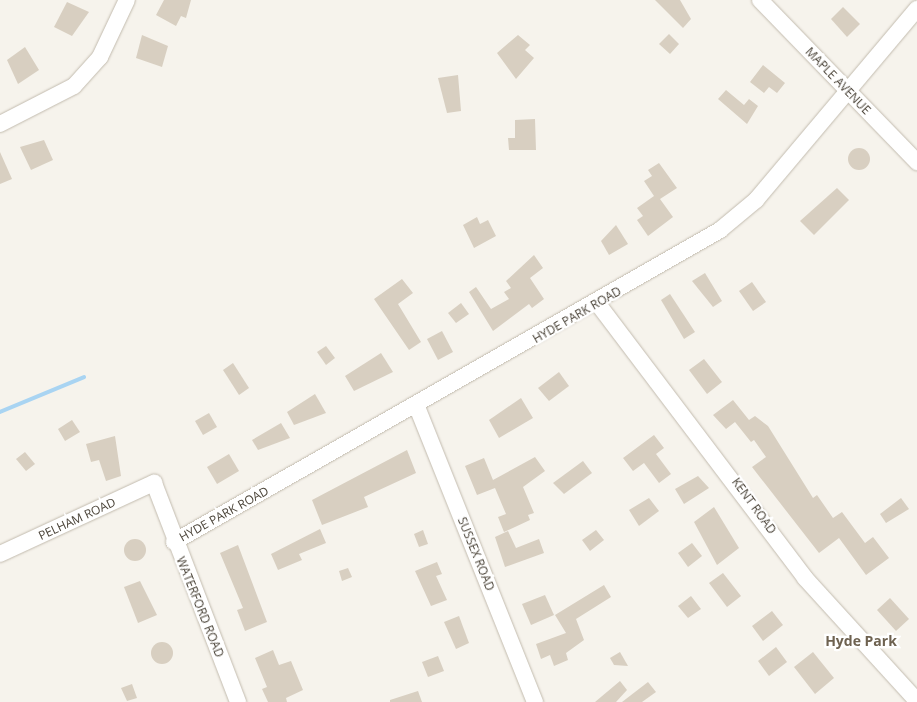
<!DOCTYPE html>
<style>
body{margin:0}
#map{position:relative;width:917px;height:702px;overflow:hidden;background:#f6f3ec;font-family:"Open Sans",sans-serif}
div>[style]{position:absolute}
.stream>*{height:4px;margin:-2px;padding:0 2px;transform-origin:2px;border-radius:2px;background:#a9d4f2}
.building>*{inset:0;background:#d8cfc1}
.round{border-radius:50%}
.roads{filter:drop-shadow(0 0 1px #c2bbae) drop-shadow(0 0 1px #c2bbae)}
.minor>*{height:16px;margin:-8px;padding:0 8px;transform-origin:8px;border-radius:8px;background:#fff}
span{translate:-50% -50%;white-space:nowrap;text-align:center;line-height:1.15;-webkit-text-stroke:4.5px #fff;paint-order:stroke}
.street-label{font-size:12px;color:#4b4439}
.neighbourhood-label{font-size:14px;color:#6e6250;font-weight:700}
</style>
<div id="map">
<div class="stream">
<div style="left:0;top:412px;width:91px;rotate:-22.6deg"></div>
</div>
<div class="building">
<div style="clip-path:polygon(164px 0,191px 0,186px 18px,181px 16px,176px 26px,156px 15px)"></div>
<div style="clip-path:polygon(655px 0,680px 0,691px 19px,683px 28px)"></div>
<div style="clip-path:polygon(67px 2px,89px 12px,72px 36px,54px 27px)"></div>
<div style="clip-path:polygon(843px 7px,860px 24px,847px 37px,831px 19px)"></div>
<div style="clip-path:polygon(669px 34px,679px 44px,670px 54px,659px 44px)"></div>
<div style="clip-path:polygon(142px 35px,168px 46px,162px 67px,136px 58px)"></div>
<div style="clip-path:polygon(518px 35px,530px 45px,525px 50px,534px 58px,516px 79px,497px 53px)"></div>
<div style="clip-path:polygon(25px 47px,39px 70px,18px 84px,7px 60px)"></div>
<div style="clip-path:polygon(763px 65px,785px 83px,777px 93px,769px 87px,764px 93px,750px 82px)"></div>
<div style="clip-path:polygon(458px 75px,461px 111px,447px 113px,438px 78px)"></div>
<div style="clip-path:polygon(726px 90px,744px 105px,749px 99px,758px 106px,747px 124px,718px 99px)"></div>
<div style="clip-path:polygon(535px 119px,536px 150px,509px 150px,508px 138px,515px 138px,515px 120px)"></div>
<div style="clip-path:polygon(44px 140px,53px 160px,31px 170px,20px 147px)"></div>
<div class="round" style="left:848px;top:148px;width:22px;height:22px"></div>
<div style="clip-path:polygon(0 152px,12px 179px,0 184px)"></div>
<div style="clip-path:polygon(659px 163px,677px 188px,660px 199px,673px 217px,648px 236px,637px 220px,643px 216px,637px 208px,654px 196px,644px 181px,652px 176px,648px 170px)"></div>
<div style="clip-path:polygon(837px 188px,849px 200px,814px 235px,800px 221px)"></div>
<div style="clip-path:polygon(477px 217px,480px 224px,488px 220px,496px 236px,474px 248px,463px 225px)"></div>
<div style="clip-path:polygon(616px 225px,628px 244px,609px 255px,601px 241px)"></div>
<div style="clip-path:polygon(534px 255px,543px 268px,530px 278px,544px 299px,532px 308px,529px 304px,493px 331px,469px 292px,476px 287px,491px 309px,509px 299px,504px 292px,511px 288px,506px 281px)"></div>
<div style="clip-path:polygon(705px 273px,722px 301px,713px 307px,692px 281px)"></div>
<div style="clip-path:polygon(402px 279px,413px 293px,398px 304px,421px 342px,409px 350px,374px 299px)"></div>
<div style="clip-path:polygon(752px 282px,766px 302px,753px 311px,739px 291px)"></div>
<div style="clip-path:polygon(670px 294px,695px 332px,684px 339px,661px 300px)"></div>
<div style="clip-path:polygon(461px 303px,469px 314px,456px 323px,448px 313px)"></div>
<div style="clip-path:polygon(442px 331px,453px 352px,438px 360px,427px 339px)"></div>
<div style="clip-path:polygon(326px 346px,335px 358px,326px 365px,317px 352px)"></div>
<div style="clip-path:polygon(381px 353px,393px 372px,354px 391px,345px 376px)"></div>
<div style="clip-path:polygon(704px 359px,722px 382px,707px 394px,689px 370px)"></div>
<div style="clip-path:polygon(233px 363px,249px 388px,239px 395px,223px 370px)"></div>
<div style="clip-path:polygon(559px 372px,569px 386px,549px 401px,538px 388px)"></div>
<div style="clip-path:polygon(315px 394px,326px 413px,294px 425px,287px 412px)"></div>
<div style="clip-path:polygon(521px 398px,533px 418px,499px 438px,489px 420px)"></div>
<div style="clip-path:polygon(733px 400px,749px 420px,755px 416px,768px 426px,813px 498px,817px 495px,833px 518px,842px 512px,865px 543px,873px 537px,889px 558px,866px 575px,839px 538px,819px 553px,752px 467px,766px 457px,754px 440px,751px 442px,735px 422px,726px 429px,713px 415px)"></div>
<div style="clip-path:polygon(209px 413px,217px 427px,203px 435px,195px 421px)"></div>
<div style="clip-path:polygon(72px 420px,80px 432px,65px 441px,58px 429px)"></div>
<div style="clip-path:polygon(281px 423px,290px 438px,258px 450px,252px 440px)"></div>
<div style="clip-path:polygon(654px 435px,664px 448px,656px 454px,671px 474px,659px 483px,644px 463px,633px 471px,623px 458px)"></div>
<div style="clip-path:polygon(115px 436px,121px 476px,106px 481px,99px 460px,91px 462px,86px 444px)"></div>
<div style="clip-path:polygon(407px 450px,416px 473px,364px 497px,368px 507px,322px 525px,312px 500px)"></div>
<div style="clip-path:polygon(25px 452px,35px 464px,26px 471px,16px 459px)"></div>
<div style="clip-path:polygon(229px 454px,239px 471px,217px 484px,207px 467px)"></div>
<div style="clip-path:polygon(535px 457px,545px 471px,523px 487px,534px 513px,528px 515px,530px 520px,504px 532px,498px 517px,506px 514px,495px 488px,477px 495px,465px 466px,484px 458px,493px 480px)"></div>
<div style="clip-path:polygon(583px 461px,592px 473px,564px 494px,553px 483px)"></div>
<div style="clip-path:polygon(698px 476px,709px 488px,684px 504px,675px 489px)"></div>
<div style="clip-path:polygon(649px 498px,659px 511px,639px 526px,629px 510px)"></div>
<div style="clip-path:polygon(901px 498px,909px 509px,886px 523px,880px 514px)"></div>
<div style="clip-path:polygon(714px 507px,739px 548px,717px 565px,694px 522px)"></div>
<div style="clip-path:polygon(320px 529px,326px 543px,299px 554px,302px 560px,278px 570px,271px 554px)"></div>
<div style="clip-path:polygon(423px 530px,428px 544px,419px 547px,414px 534px)"></div>
<div style="clip-path:polygon(596px 530px,604px 540px,590px 551px,582px 540px)"></div>
<div style="clip-path:polygon(508px 531px,516px 548px,539px 539px,544px 553px,505px 567px,495px 537px)"></div>
<div class="round" style="left:124px;top:539px;width:22px;height:22px"></div>
<div style="clip-path:polygon(692px 543px,702px 556px,688px 567px,678px 553px)"></div>
<div style="clip-path:polygon(238px 545px,267px 622px,245px 631px,237px 610px,243px 608px,220px 553px)"></div>
<div style="clip-path:polygon(437px 562px,442px 574px,436px 576px,447px 600px,431px 606px,415px 571px)"></div>
<div style="clip-path:polygon(348px 568px,352px 577px,342px 581px,339px 571px)"></div>
<div style="clip-path:polygon(723px 573px,741px 596px,727px 607px,709px 583px)"></div>
<div style="clip-path:polygon(140px 581px,157px 615px,138px 623px,124px 587px)"></div>
<div style="clip-path:polygon(604px 585px,611px 597px,576px 619px,584px 640px,566px 653px,568px 660px,554px 666px,550px 655px,541px 659px,536px 644px,566px 633px,555px 615px)"></div>
<div style="clip-path:polygon(545px 595px,554px 615px,531px 625px,522px 604px)"></div>
<div style="clip-path:polygon(691px 596px,701px 609px,688px 618px,678px 606px)"></div>
<div style="clip-path:polygon(890px 598px,909px 619px,896px 631px,877px 610px)"></div>
<div style="clip-path:polygon(772px 611px,783px 625px,763px 641px,752px 626px)"></div>
<div style="clip-path:polygon(459px 616px,469px 643px,456px 649px,444px 622px)"></div>
<div class="round" style="left:151px;top:642px;width:22px;height:22px"></div>
<div style="clip-path:polygon(776px 647px,787px 662px,769px 676px,758px 661px)"></div>
<div style="clip-path:polygon(273px 650px,279px 665px,291px 661px,303px 690px,286px 698px,287px 702px,268px 702px,262px 689px,267px 687px,255px 658px)"></div>
<div style="clip-path:polygon(620px 652px,628px 666px,614px 665px,610px 658px)"></div>
<div style="clip-path:polygon(813px 652px,834px 678px,815px 694px,794px 667px)"></div>
<div style="clip-path:polygon(438px 656px,444px 671px,428px 677px,422px 662px)"></div>
<div style="clip-path:polygon(620px 681px,627px 690px,616px 702px,595px 702px)"></div>
<div style="clip-path:polygon(648px 682px,656px 692px,642px 702px,622px 702px)"></div>
<div style="clip-path:polygon(132px 684px,137px 698px,127px 701px,121px 688px)"></div>
<div style="clip-path:polygon(418px 691px,422px 702px,390px 702px,390px 700px)"></div>
</div>
<div class="roads">
<div class="minor">
<div style="left:760px;top:0;width:226px;rotate:45.9deg"></div>
<div style="left:0;top:124px;width:83px;rotate:-27.2deg"></div>
<div style="left:74px;top:86px;width:39px;rotate:-48deg"></div>
<div style="left:100px;top:57px;width:63px;rotate:-64.7deg"></div>
<div style="left:598px;top:304px;width:343px;rotate:52.9deg"></div>
<div style="left:805px;top:578px;width:166px;rotate:47.7deg"></div>
<div style="left:417px;top:407px;width:318px;rotate:68.2deg"></div>
<div style="left:174px;top:542px;width:629px;rotate:-29.74deg"></div>
<div style="left:720px;top:230px;width:47px;rotate:-39.8deg"></div>
<div style="left:756px;top:200px;width:250px;rotate:-49.9deg"></div>
<div style="left:0;top:554px;width:170px;rotate:-24.8deg"></div>
<div style="left:154px;top:483px;width:235px;rotate:69deg"></div>
</div>
</div>
<div class="street-label">
<span style="left:838px;top:81px;rotate:46deg">MAPLE AVENUE</span>
<span style="left:577px;top:315px;rotate:-30deg">HYDE PARK ROAD</span>
<span style="left:754px;top:506px;rotate:54deg">KENT ROAD</span>
<span style="left:224px;top:514px;rotate:-29deg">HYDE PARK ROAD</span>
<span style="left:77px;top:519px;rotate:-25deg">PELHAM ROAD</span>
<span style="left:476px;top:554px;rotate:68deg">SUSSEX ROAD</span>
<span style="left:200px;top:607px;rotate:68deg">WATERFORD ROAD</span>
</div>
<div class="neighbourhood-label">
<span style="left:861px;top:641px">Hyde Park</span>
</div>
</div>
